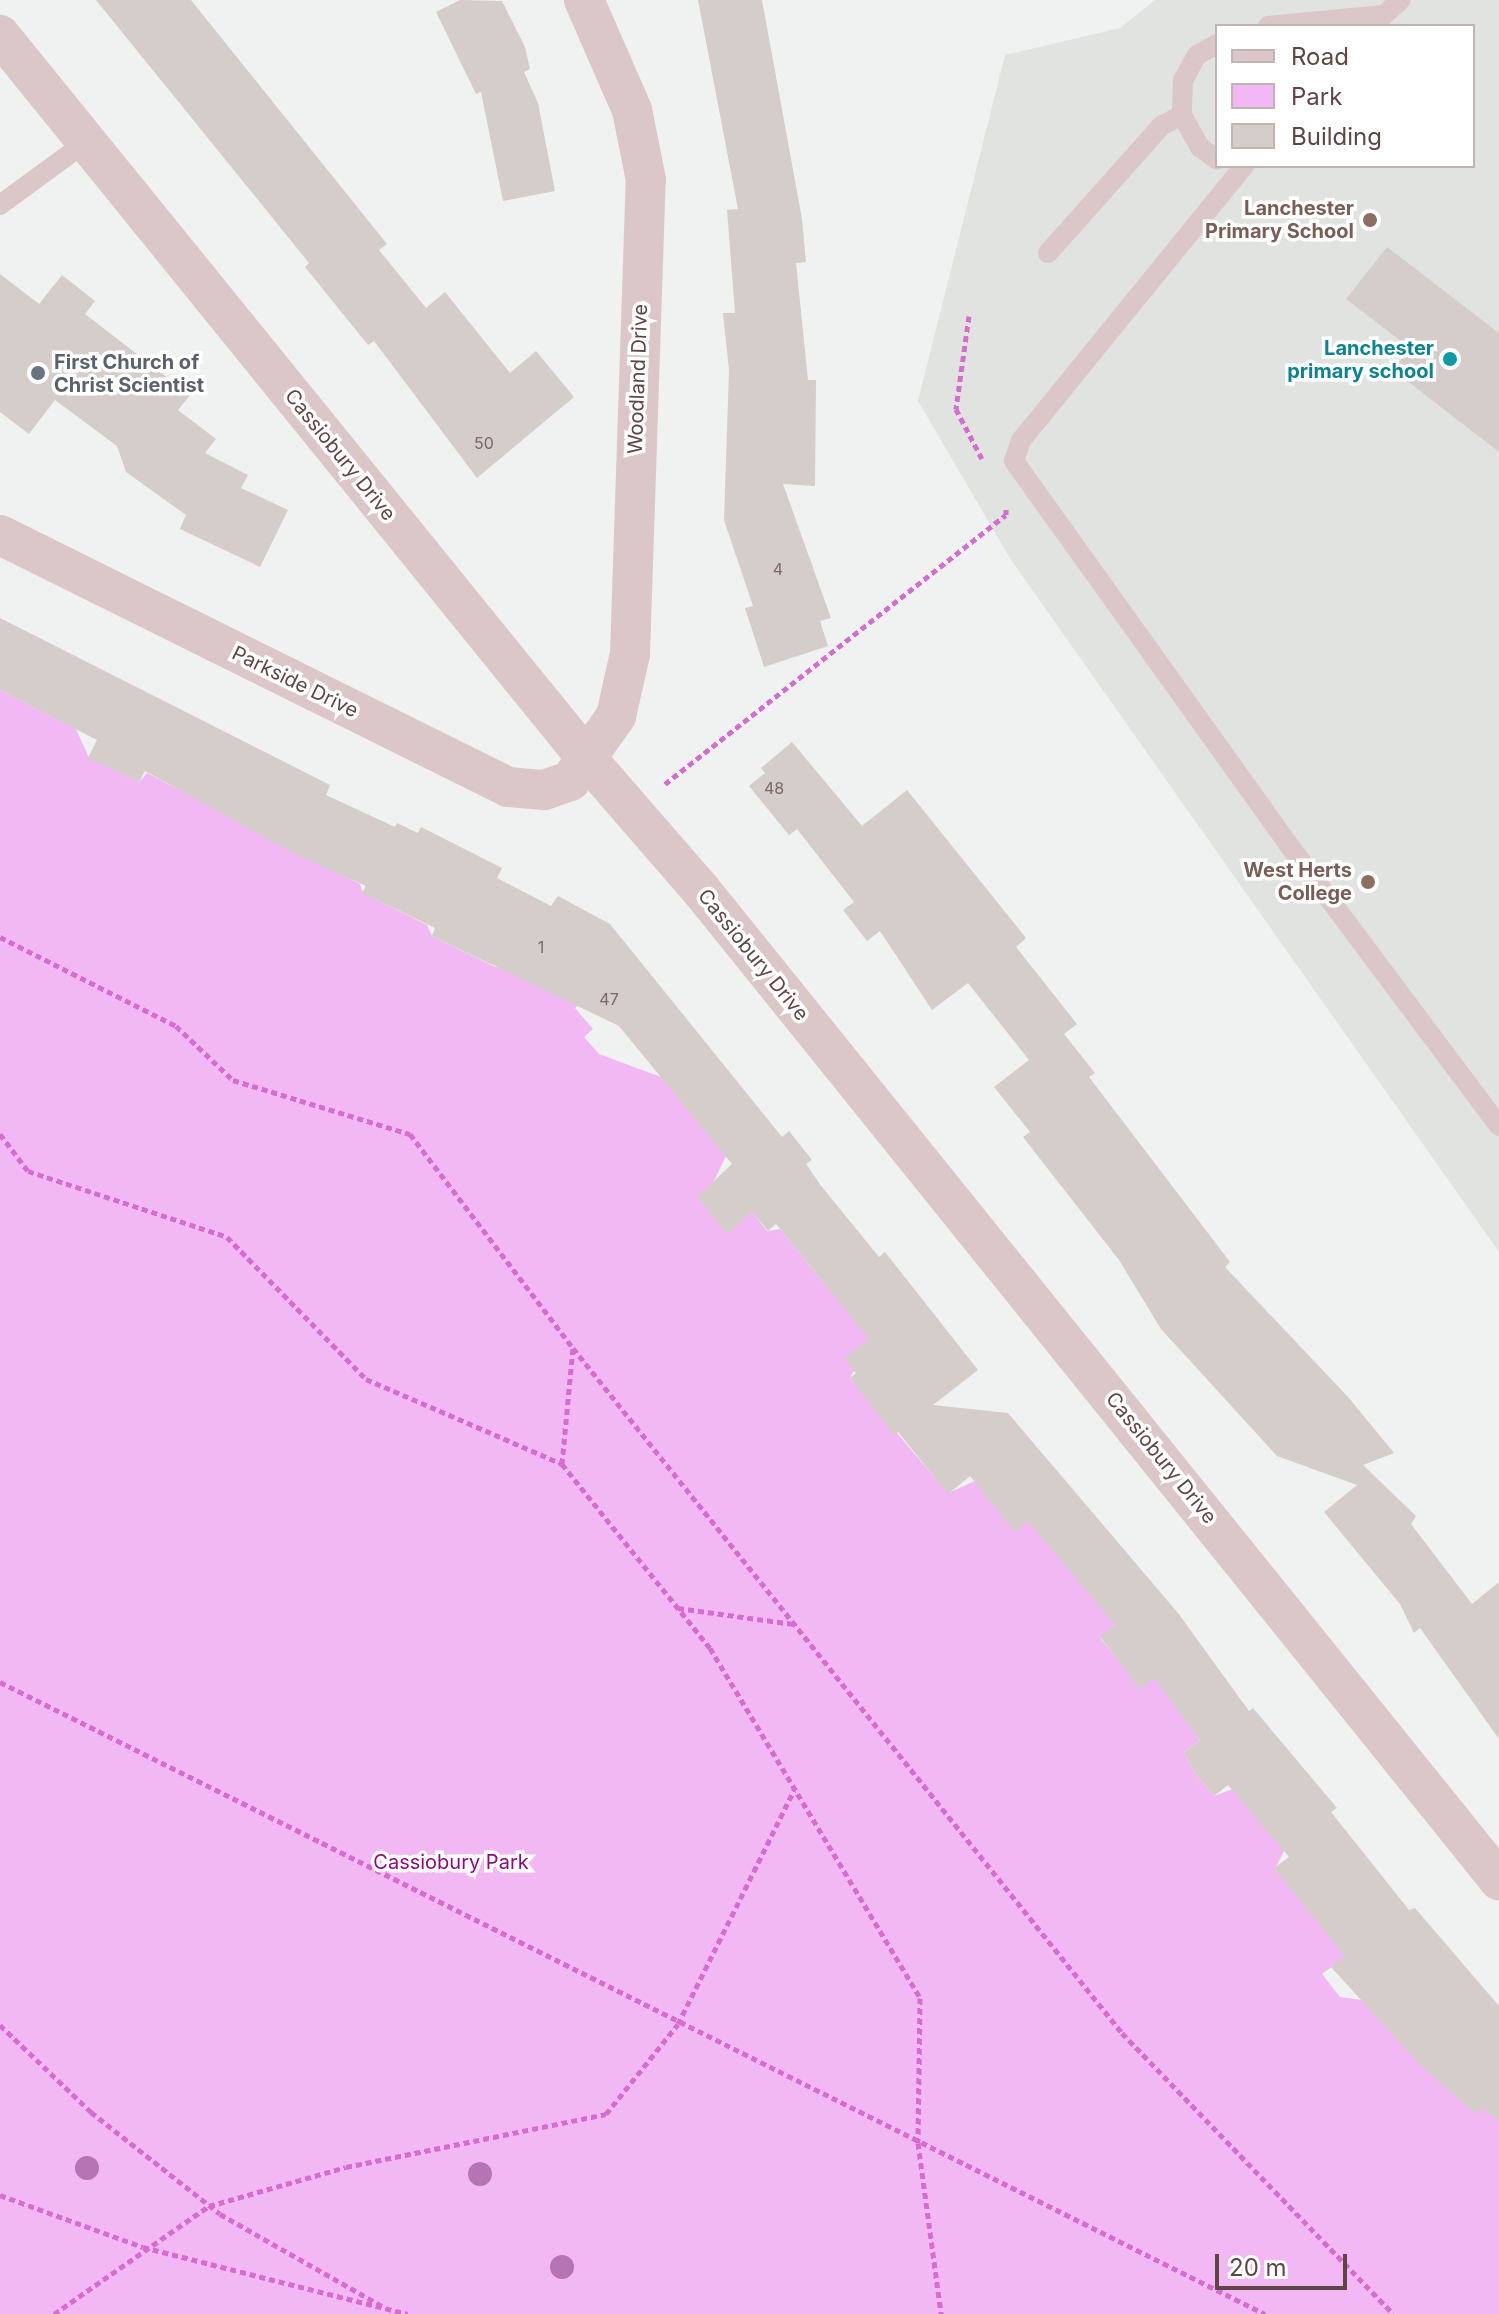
<!DOCTYPE html>
<style>
body{margin:0}
#map{position:relative;width:1499px;height:2314px;overflow:hidden;background:#eff2f1;font-family:Inter,sans-serif}
div>[style]{position:absolute}
.education>*{inset:0;background:#e1e3e1}
.green>*{inset:0;background:#f1b8f4}
.building>*{inset:0;background:#d4cdca}
.path>*{height:5px;margin-top:-2.5px;transform-origin:0;background:repeating-linear-gradient(90deg,#d66cd0 0 6px,transparent 0 10px)}
.lane>*{height:20px;margin:-10px;padding:0 10px;transform-origin:10px;border-radius:10px;background:#dbc7c7}
.street>*{height:40px;margin:-20px;padding:0 20px;transform-origin:20px;border-radius:20px;background:#dbc7c7}
.trees>*{width:24px;height:24px;margin:-12px;border-radius:50%;background:#b774b4}
.dots>*{width:22px;height:22px;translate:-50% -50%;box-sizing:border-box;border:4px solid #fff;border-radius:50%}
span{translate:-50% -50%;white-space:nowrap;text-align:center;line-height:1.15;-webkit-text-stroke:7px #fff;paint-order:stroke}
.number-label{font-size:16px;color:#7c6866}
.number-label span{-webkit-text-stroke-width:0}
.education-label{font-size:20px;color:#785e54;font-weight:700}
.right{translate:-100% -50%;text-align:right}
.culture-label{font-size:20px;color:#0d838f;font-weight:700}
.worship-label{font-size:20px;color:#5b616d;font-weight:700}
.left{translate:0 -50%;text-align:left}
.street-label{font-size:20px;color:#5f4645}
.park-label{font-size:20px;color:#8a0c83}
.legend{position:absolute;left:1215px;top:24px;width:260px;height:144px;box-sizing:border-box;background:#fff;border:2px solid #bfb5b5;margin:0;padding:10px 14px;list-style:none;font-size:24px;color:#5f4645}
.legend li{display:flex;align-items:center;gap:16px;height:40px}
.legend b{width:40px;border:2px solid #bfb5b5}
.scale{position:absolute;left:1215px;top:2254px;width:132px;height:36px;box-sizing:border-box;border:4px solid #5f4645;border-top:0;padding-left:10px;font-size:24px;line-height:28px;white-space:nowrap;color:#5f4645;-webkit-text-stroke:6px #fff;paint-order:stroke}
</style>
<div id="map">
<div class="education">
<div style="clip-path:polygon(evenodd,1155px 0,1499px 0,1499px 1252px,1011px 560px,918px 401px,1005px 55px,1120px 28px,1155px 0,1217px 26px,1473px 26px,1473px 166px,1217px 166px,1217px 26px)"></div>
</div>
<div class="green">
<div style="clip-path:polygon(0 690px,76px 729px,89px 758px,139px 782px,147px 773px,360px 884px,363px 893px,427px 925px,432px 936px,495px 967px,601px 986px,575px 1008px,593px 1029px,584px 1037px,599px 1054px,661px 1077px,726px 1156px,713px 1183px,697px 1197px,727px 1233px,752px 1212px,767px 1231px,780px 1229px,827px 1287px,837px 1288px,873px 1336px,850px 1378px,948px 1493px,984px 1477px,1015px 1531px,1041px 1511px,1115px 1625px,1100px 1638px,1141px 1688px,1155px 1677px,1200px 1740px,1184px 1752px,1195px 1773px,1214px 1796px,1238px 1787px,1284px 1851px,1275px 1869px,1349px 1954px,1322px 1974px,1340px 1997px,1362px 2000px,1482px 2108px,1499px 2104px,1499px 2314px,0 2314px)"></div>
</div>
<div class="building">
<div style="clip-path:polygon(96px 0,191px 0,387px 244px,379px 250px,426px 308px,445px 292px,510px 373px,536px 351px,574px 397px,477px 478px,374px 341px,368px 345px,305px 267px,309px 263px)"></div>
<div style="clip-path:polygon(460px 0,502px 1px,525px 47px,530px 69px,524px 72px,538px 103px,555px 191px,503px 201px,481px 92px,476px 94px,436px 12px)"></div>
<div style="clip-path:polygon(698px 0,762px 0,802px 219px,806px 262px,796px 263px,808px 380px,816px 380px,815px 486px,783px 484px,831px 618px,820px 621px,828px 646px,764px 667px,745px 608px,753px 606px,724px 520px,729px 370px,723px 313px,735px 313px,727px 210px,738px 209px)"></div>
<div style="clip-path:polygon(1387px 247px,1499px 333px,1499px 452px,1393px 370px,1410px 348px,1346px 299px)"></div>
<div style="clip-path:polygon(0 274px,39px 304px,62px 275px,95px 301px,85px 314px,190px 395px,178px 410px,216px 439px,205px 453px,248px 475px,241px 488px,288px 510px,260px 567px,180px 529px,186px 515px,126px 472px,117px 446px,55px 400px,29px 434px,0 412px)"></div>
<div style="clip-path:polygon(0 618px,330px 785px,326px 795px,395px 827px,397px 823px,418px 833px,421px 827px,502px 868px,497px 878px,551px 906px,558px 896px,610px 924px,782px 1137px,789px 1131px,812px 1160px,806px 1164px,822px 1187px,879px 1257px,885px 1252px,978px 1370px,933px 1405px,1008px 1413px,1178px 1613px,1249px 1711px,1253px 1708px,1337px 1808px,1331px 1812px,1409px 1910px,1415px 1908px,1499px 2006px,1499px 2121px,1482px 2108px,1476px 2114px,1423px 2068px,1331px 1967px,1345px 1956px,1274px 1868px,1289px 1857px,1228px 1785px,1214px 1796px,1195px 1773px,1184px 1752px,1200px 1740px,1154px 1678px,1140px 1689px,1100px 1637px,1115px 1625px,1028px 1521px,1015px 1532px,970px 1476px,948px 1494px,898px 1432px,894px 1435px,850px 1378px,856px 1373px,844px 1358px,869px 1339px,776px 1224px,768px 1231px,752px 1212px,727px 1234px,697px 1197px,732px 1164px,619px 1026px,432px 936px,435px 928px,362px 893px,366px 886px,293px 853px,145px 771px,139px 782px,88px 758px,97px 740px,0 690px)"></div>
<div style="clip-path:polygon(792px 742px,862px 826px,907px 790px,1026px 938px,1016px 947px,1077px 1024px,1064px 1034px,1095px 1073px,1089px 1077px,1230px 1262px,1225px 1267px,1349px 1398px,1394px 1453px,1363px 1465px,1416px 1516px,1411px 1524px,1472px 1604px,1499px 1582px,1499px 1739px,1420px 1628px,1414px 1633px,1400px 1604px,1324px 1512px,1357px 1485px,1277px 1456px,1161px 1329px,1119px 1260px,1023px 1137px,1030px 1132px,994px 1087px,1029px 1060px,968px 983px,932px 1010px,880px 931px,867px 941px,843px 910px,854px 902px,797px 829px,789px 835px,749px 786px,765px 773px,761px 768px)"></div>
</div>
<div class="path">
<div style="left:969px;top:316px;width:94px;rotate:98deg"></div>
<div style="left:956px;top:409px;width:56px;rotate:62.5deg"></div>
<div style="left:665px;top:784px;width:434px;rotate:-38.3deg"></div>
<div style="left:1006px;top:515px;width:8px;rotate:-90deg"></div>
<div style="left:0;top:937px;width:197px;rotate:26.8deg"></div>
<div style="left:176px;top:1026px;width:79px;rotate:43.5deg"></div>
<div style="left:233px;top:1080px;width:185px;rotate:17deg"></div>
<div style="left:410px;top:1134px;width:269px;rotate:52.7deg"></div>
<div style="left:573px;top:1348px;width:878px;rotate:51.29deg"></div>
<div style="left:1122px;top:2033px;width:390px;rotate:46deg"></div>
<div style="left:0;top:1134px;width:46px;rotate:52.9deg"></div>
<div style="left:28px;top:1171px;width:210px;rotate:18.3deg"></div>
<div style="left:227px;top:1237px;width:199px;rotate:45.6deg"></div>
<div style="left:366px;top:1379px;width:214px;rotate:23.4deg"></div>
<div style="left:562px;top:1464px;width:236px;rotate:51.2deg"></div>
<div style="left:710px;top:1648px;width:408px;rotate:59deg"></div>
<div style="left:920px;top:1998px;width:145px;rotate:90.8deg"></div>
<div style="left:918px;top:2143px;width:173px;rotate:82.3deg"></div>
<div style="left:562px;top:1464px;width:117px;rotate:-84.6deg"></div>
<div style="left:678px;top:1608px;width:117px;rotate:7.9deg"></div>
<div style="left:0;top:1682px;width:1414px;rotate:26.55deg"></div>
<div style="left:0;top:2025px;width:126px;rotate:43.7deg"></div>
<div style="left:91px;top:2112px;width:164px;rotate:38.3deg"></div>
<div style="left:220px;top:2214px;width:189px;rotate:29.6deg"></div>
<div style="left:0;top:2195px;width:152px;rotate:20deg"></div>
<div style="left:143px;top:2247px;width:273px;rotate:14.2deg"></div>
<div style="left:54px;top:2314px;width:189px;rotate:-34.9deg"></div>
<div style="left:209px;top:2206px;width:142px;rotate:-15.9deg"></div>
<div style="left:346px;top:2167px;width:265px;rotate:-11.5deg"></div>
<div style="left:606px;top:2114px;width:115px;rotate:-51.3deg"></div>
<div style="left:678px;top:2024px;width:261px;rotate:-63.6deg"></div>
</div>
<div class="lane">
<div style="left:1374px;top:24px;width:36px;rotate:-42deg"></div>
<div style="left:1268px;top:26px;width:116px;rotate:-5.5deg"></div>
<div style="left:1217px;top:44px;width:23px;rotate:151deg"></div>
<div style="left:1197px;top:55px;width:29px;rotate:119deg"></div>
<div style="left:1183px;top:80px;width:35px;rotate:92deg"></div>
<div style="left:1182px;top:115px;width:37px;rotate:61deg"></div>
<div style="left:1200px;top:147px;width:21px;rotate:37deg"></div>
<div style="left:1244px;top:166px;width:353px;rotate:129.1deg"></div>
<div style="left:1021px;top:440px;width:22px;rotate:108deg"></div>
<div style="left:1014px;top:461px;width:471px;rotate:54.4deg"></div>
<div style="left:1288px;top:844px;width:352px;rotate:53.2deg"></div>
<div style="left:0;top:205px;width:107px;rotate:-36.2deg"></div>
<div style="left:1048px;top:253px;width:170px;rotate:-48.3deg"></div>
<div style="left:1161px;top:126px;width:24px;rotate:-28deg"></div>
</div>
<div class="street">
<div style="left:0;top:35px;width:933px;rotate:50.96deg"></div>
<div style="left:588px;top:760px;width:172px;rotate:49deg"></div>
<div style="left:701px;top:890px;width:1272px;rotate:51.13deg"></div>
<div style="left:0;top:535px;width:567px;rotate:26.38deg"></div>
<div style="left:508px;top:787px;width:36px;rotate:5deg"></div>
<div style="left:544px;top:790px;width:28px;rotate:-19deg"></div>
<div style="left:570px;top:781px;width:80px;rotate:-54.7deg"></div>
<div style="left:616px;top:716px;width:64px;rotate:-77.3deg"></div>
<div style="left:630px;top:654px;width:474px;rotate:-88.1deg"></div>
<div style="left:646px;top:180px;width:71px;rotate:-101.3deg"></div>
<div style="left:632px;top:110px;width:120px;rotate:-113.6deg"></div>
</div>
<div class="trees">
<div style="left:87px;top:2168px"></div>
<div style="left:480px;top:2174px"></div>
<div style="left:562px;top:2267px"></div>
</div>
<div class="dots">
<div style="left:1370px;top:220px;background:#8d6e63"></div>
<div style="left:1450px;top:359px;background:#0f9aa8"></div>
<div style="left:38px;top:373px;background:#6b7280"></div>
<div style="left:1368px;top:882px;background:#8d6e63"></div>
</div>
<div class="number-label">
<span style="left:484px;top:443px">50</span>
<span style="left:778px;top:569px">4</span>
<span style="left:774px;top:788px">48</span>
<span style="left:541px;top:947px">1</span>
<span style="left:609px;top:999px">47</span>
</div>
<div class="education-label">
<span class="right" style="left:1354px;top:220px">Lanchester<br>Primary School</span>
<span class="right" style="left:1352px;top:882px">West Herts<br>College</span>
</div>
<div class="culture-label">
<span class="right" style="left:1434px;top:360px">Lanchester<br>primary school</span>
</div>
<div class="worship-label">
<span class="left" style="left:54px;top:374px">First Church of<br>Christ Scientist</span>
</div>
<div class="street-label">
<span style="left:638px;top:379px;rotate:-88deg">Woodland Drive</span>
<span style="left:340px;top:455px;rotate:51deg">Cassiobury Drive</span>
<span style="left:295px;top:682px;rotate:26deg">Parkside Drive</span>
<span style="left:753px;top:955px;rotate:51deg">Cassiobury Drive</span>
<span style="left:1161px;top:1458px;rotate:51deg">Cassiobury Drive</span>
</div>
<div class="park-label">
<span style="left:451px;top:1862px">Cassiobury Park</span>
</div>
<ul class="legend">
<li><b style="height:10px;background:#dbc7c7"></b>Road</li>
<li><b style="height:22px;background:#f1b8f4"></b>Park</li>
<li><b style="height:22px;background:#d4cdca"></b>Building</li>
</ul>
<div class="scale">20 m</div>
</div>
